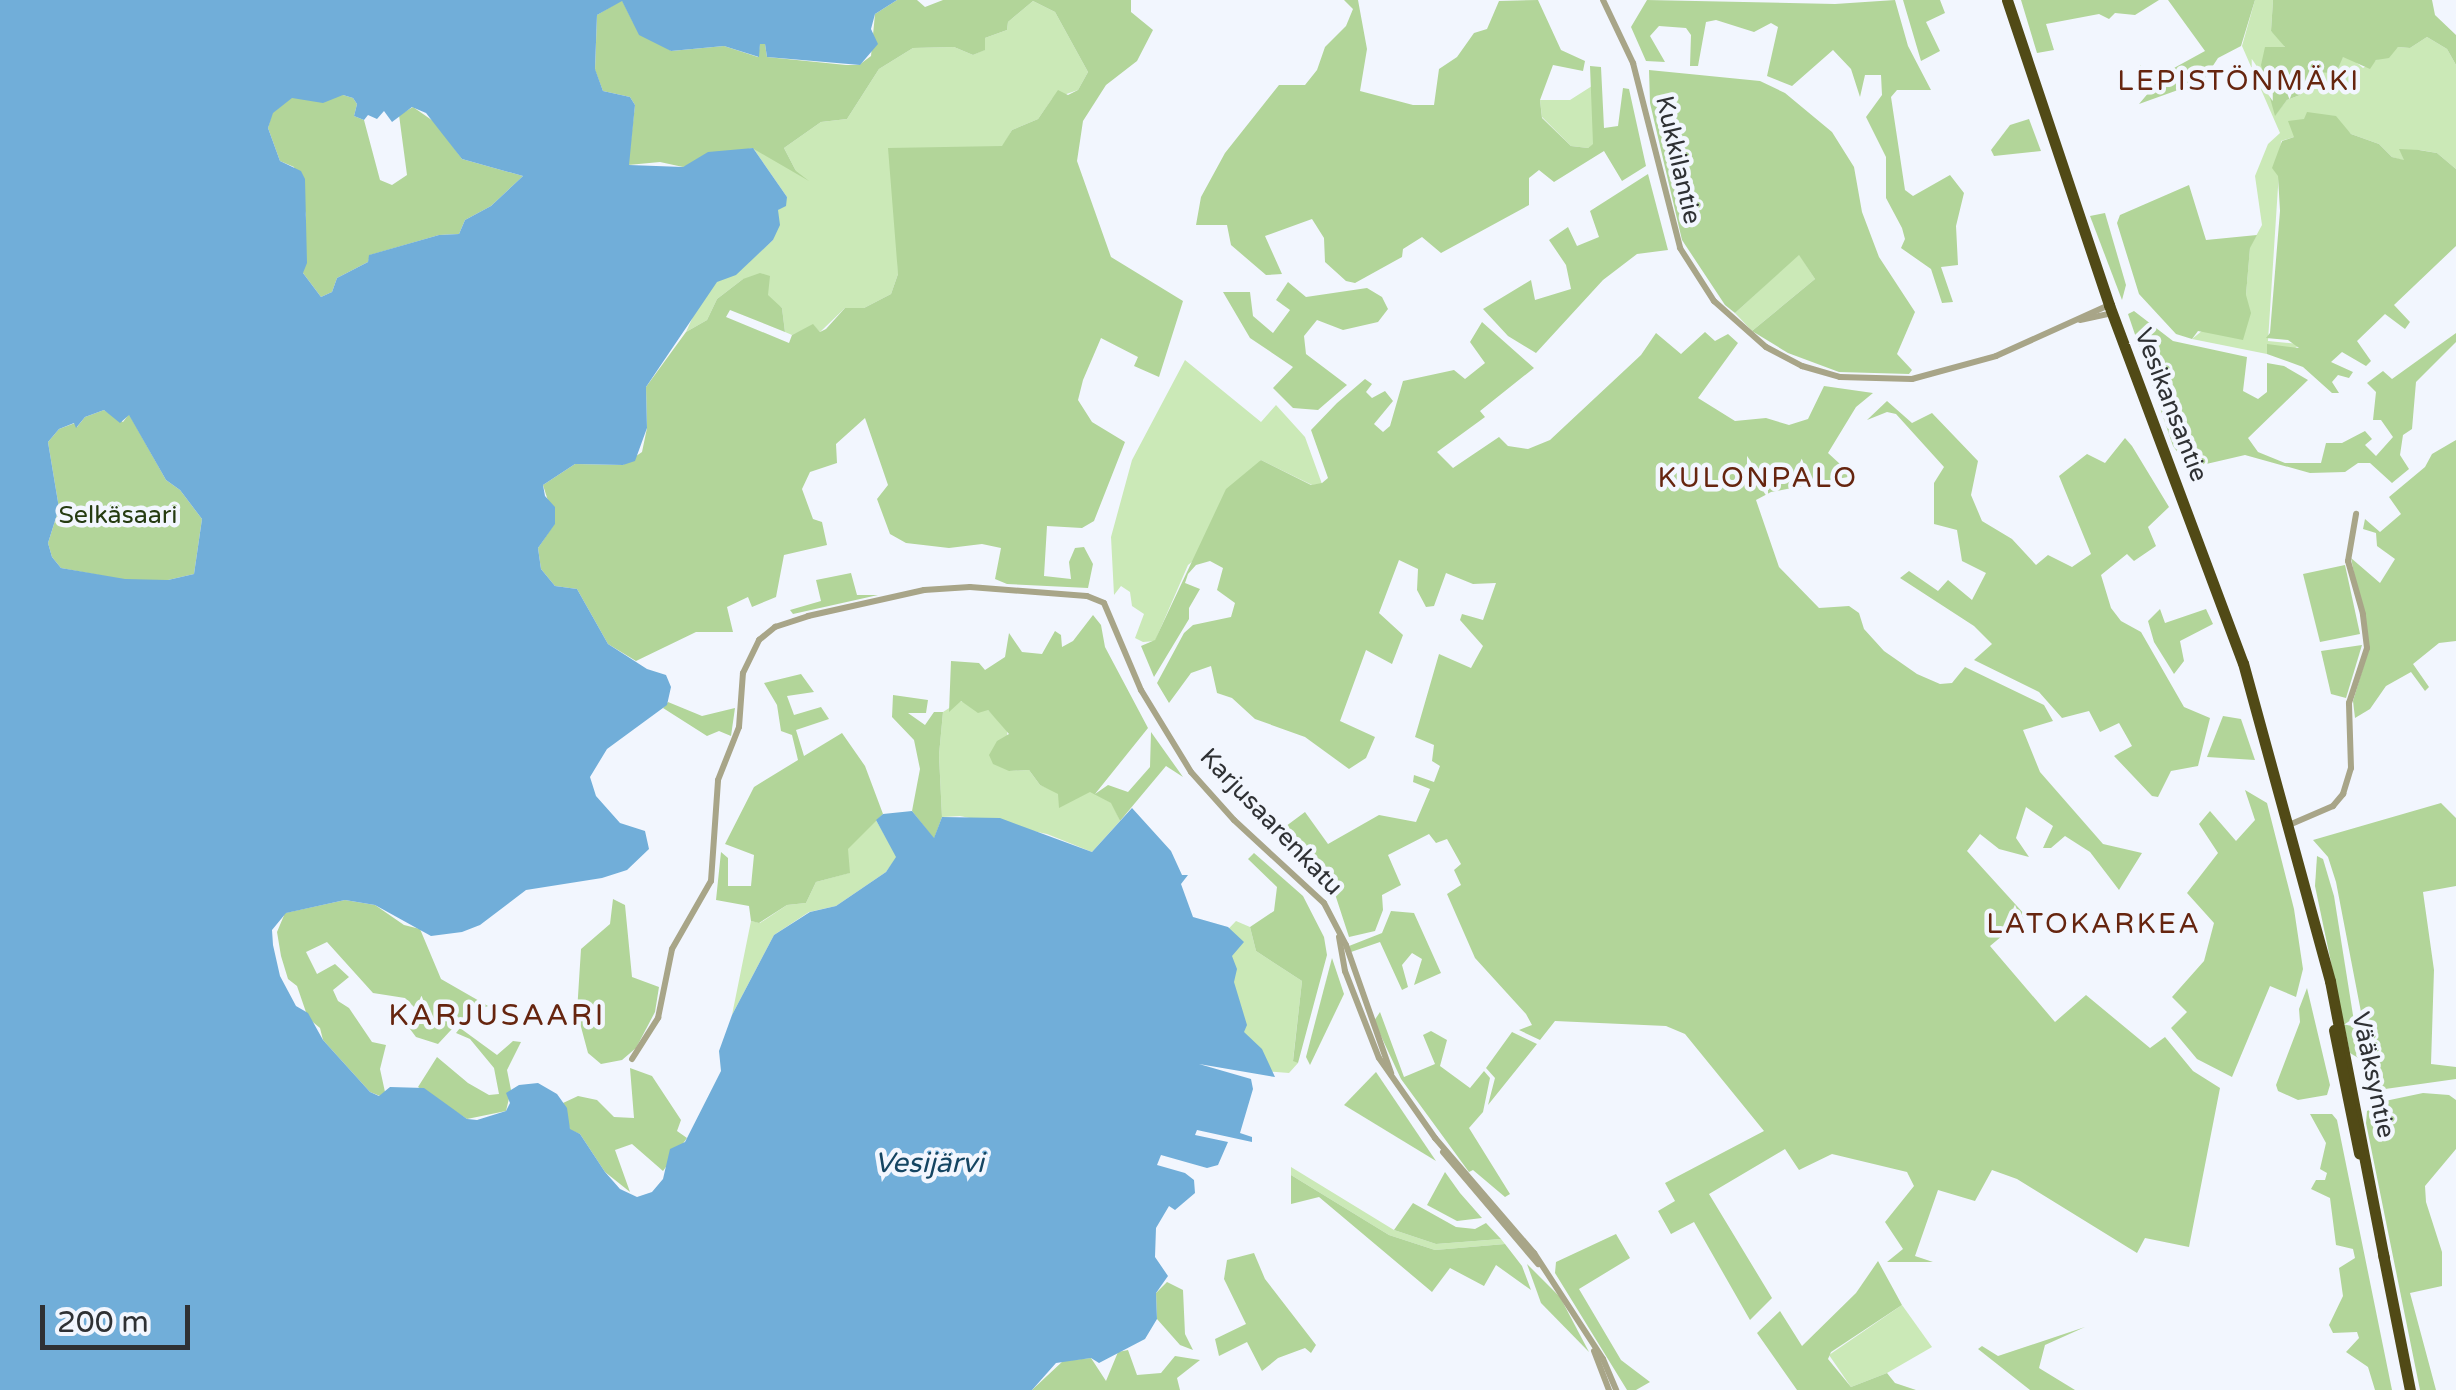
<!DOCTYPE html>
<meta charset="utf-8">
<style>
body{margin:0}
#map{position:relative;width:2456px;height:1390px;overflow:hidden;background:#f2f6fe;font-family:"Varela Round",sans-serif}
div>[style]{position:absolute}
.green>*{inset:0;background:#cbe9b7}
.forest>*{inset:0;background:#b2d599}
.water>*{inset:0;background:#71aed9}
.minor>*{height:6px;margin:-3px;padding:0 3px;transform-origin:3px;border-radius:3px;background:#a8a588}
.highway>*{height:11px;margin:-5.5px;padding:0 5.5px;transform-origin:5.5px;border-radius:5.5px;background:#514a16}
span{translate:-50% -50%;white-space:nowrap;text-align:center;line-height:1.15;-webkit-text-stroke:9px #f2f6fe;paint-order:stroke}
.street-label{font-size:25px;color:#2f3134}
.park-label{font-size:25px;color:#253b11}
.neighbourhood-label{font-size:28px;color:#66250f;letter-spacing:2.5px}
.water-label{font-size:28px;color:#154562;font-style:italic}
.quarter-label{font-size:30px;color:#66250f;letter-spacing:2.5px}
.scale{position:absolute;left:40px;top:1305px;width:150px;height:45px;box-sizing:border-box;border:5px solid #2f3134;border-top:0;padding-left:12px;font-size:30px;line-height:35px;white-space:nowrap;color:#2f3134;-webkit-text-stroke:8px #f2f6fe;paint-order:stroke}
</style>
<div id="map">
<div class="green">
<div style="clip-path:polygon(2255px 0,2273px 0,2271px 31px,2283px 40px,2285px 48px,2275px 115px,2287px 100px,2300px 95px,2311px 72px,2343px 57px,2350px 57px,2363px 68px,2398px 47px,2410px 48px,2427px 37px,2447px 49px,2456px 65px,2456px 169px,2437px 153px,2420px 150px,2400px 150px,2405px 161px,2392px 157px,2379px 144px,2351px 134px,2337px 122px,2304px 119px,2294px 137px,2281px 141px,2268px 341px,2300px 344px,2294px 349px,2267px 345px,2267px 354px,2192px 339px,2246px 295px,2250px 247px,2262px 225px,2255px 176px,2268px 144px,2280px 133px,2242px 46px)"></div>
<div style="clip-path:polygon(1033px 1px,1055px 12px,1088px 72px,1078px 90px,1052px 99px,1038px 119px,1012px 130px,1003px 146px,897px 223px,898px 274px,891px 294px,864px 308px,845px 308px,820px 332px,813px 325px,792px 335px,785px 332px,782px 308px,743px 279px,717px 299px,707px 320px,686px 332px,711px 277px,736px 274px,773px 240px,778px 210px,787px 197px,753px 148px,806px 176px,796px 171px,784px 148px,821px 122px,847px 119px,879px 69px,913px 48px,954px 47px,973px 55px,984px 50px,985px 38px,1007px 30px,1008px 22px)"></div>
<div style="clip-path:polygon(1592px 86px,1594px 144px,1588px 148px,1571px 146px,1542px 117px,1540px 100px,1570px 100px)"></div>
<div style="clip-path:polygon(1799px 254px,1815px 279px,1752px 331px,1735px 313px)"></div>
<div style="clip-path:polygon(1185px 360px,1261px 422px,1276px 405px,1305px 437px,1322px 484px,1312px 485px,1261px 460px,1197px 558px,1188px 565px,1155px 641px,1143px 642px,1135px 638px,1144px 614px,1132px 606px,1130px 592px,1121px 586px,1114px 595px,1111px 537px,1132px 460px)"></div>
<div style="clip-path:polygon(960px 701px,988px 710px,1007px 728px,1009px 771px,1029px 770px,1040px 785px,1072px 798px,1090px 791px,1112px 803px,1120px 821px,1092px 852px,1047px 834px,960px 816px,942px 817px,939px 755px,943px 712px)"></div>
<div style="clip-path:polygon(876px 820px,897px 857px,886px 872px,836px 906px,809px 912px,774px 935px,732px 1015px,751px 921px,760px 923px,787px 905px,806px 903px,816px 882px,849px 873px,847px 849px)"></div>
<div style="clip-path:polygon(1236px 921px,1250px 927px,1256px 951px,1302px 981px,1293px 1060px,1298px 1063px,1289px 1073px,1264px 1071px,1171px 989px)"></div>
<div style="clip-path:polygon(1291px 1167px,1394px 1230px,1436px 1244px,1501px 1239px,1505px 1244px,1435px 1250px,1389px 1235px,1291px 1175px)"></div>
<div style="clip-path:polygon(1902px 1305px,1932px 1347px,1887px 1373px,1851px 1387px,1829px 1355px)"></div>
</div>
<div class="forest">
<div style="clip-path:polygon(622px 0,633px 22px,671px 51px,724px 46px,758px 57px,760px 44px,765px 44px,767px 57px,846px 65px,859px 65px,871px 56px,875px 14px,897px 0,917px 0,925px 7px,943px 0,1131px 0,1131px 12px,1153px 30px,1137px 61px,1106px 85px,1083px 121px,1077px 161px,1111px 257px,1183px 301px,1159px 377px,1134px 366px,1138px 357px,1101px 338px,1083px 380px,1078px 400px,1092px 422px,1125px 442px,1094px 521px,1082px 528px,1047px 526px,1044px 576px,1071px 579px,1069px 562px,1075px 548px,1084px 547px,1093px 564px,1088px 588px,1007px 584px,995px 579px,1001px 548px,982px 544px,949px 548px,906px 543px,890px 534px,877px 499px,888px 485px,865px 418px,836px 444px,837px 463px,810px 472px,802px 489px,813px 519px,822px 522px,827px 545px,784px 555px,776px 597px,752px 607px,748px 597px,727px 607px,733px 632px,696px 632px,636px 661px,608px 644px,577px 589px,555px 586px,541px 569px,538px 548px,555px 523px,543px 485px,575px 464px,623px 465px,642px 452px,647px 428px,646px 387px,686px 332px,707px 320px,717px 299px,743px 279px,760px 273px,770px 276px,768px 295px,782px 308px,785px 332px,730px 310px,726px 317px,789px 343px,792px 335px,813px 324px,820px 332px,826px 329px,845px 308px,864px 308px,891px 294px,898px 274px,888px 148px,1002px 146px,1012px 130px,1038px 119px,1058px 90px,1068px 95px,1078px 90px,1088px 72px,1055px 12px,1033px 1px,1008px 22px,1007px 30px,985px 38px,985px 50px,973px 55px,954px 47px,913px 48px,879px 69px,847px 119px,821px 122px,784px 148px,796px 171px,809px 181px,752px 148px,683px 167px,660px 162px,628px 165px,635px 105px,630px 97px,603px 91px,595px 70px,597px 15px)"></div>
<div style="clip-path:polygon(1344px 0,1358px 0,1367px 49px,1360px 91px,1413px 105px,1434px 105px,1439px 69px,1457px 57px,1474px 33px,1487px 29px,1499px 1px,1538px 0,1561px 50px,1585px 61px,1583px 71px,1553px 65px,1540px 100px,1542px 118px,1571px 146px,1588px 148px,1593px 144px,1590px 66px,1601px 67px,1604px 128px,1618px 126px,1623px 88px,1629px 89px,1646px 166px,1622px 181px,1604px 151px,1554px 182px,1539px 170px,1529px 178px,1529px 205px,1441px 253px,1422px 237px,1403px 249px,1402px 257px,1355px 283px,1346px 281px,1325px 262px,1324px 238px,1312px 219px,1265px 236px,1282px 274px,1266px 275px,1231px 245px,1227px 225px,1196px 225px,1201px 197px,1225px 153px,1279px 85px,1305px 85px,1317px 70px,1325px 47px,1346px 26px,1353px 9px)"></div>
<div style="clip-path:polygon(1647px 0,1835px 4px,1895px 0,1908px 46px,1931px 90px,1897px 90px,1891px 97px,1905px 190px,1913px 196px,1950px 175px,1964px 193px,1956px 226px,1958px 265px,1941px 267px,1953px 302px,1942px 303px,1931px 269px,1901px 248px,1905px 239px,1902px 228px,1886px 198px,1886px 157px,1866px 117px,1882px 95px,1881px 75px,1865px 75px,1860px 97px,1851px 69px,1833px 50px,1792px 86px,1767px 76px,1778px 27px,1771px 23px,1754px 32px,1716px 20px,1706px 22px,1698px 66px,1690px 66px,1691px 35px,1686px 28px,1659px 26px,1650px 36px,1665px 62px,1646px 61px,1631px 27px)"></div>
<div style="clip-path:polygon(1903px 0,1940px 0,1945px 13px,1926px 22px,1940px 51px,1921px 61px)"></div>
<div style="clip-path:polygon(2021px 0,2159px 0,2135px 15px,2115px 13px,2109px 19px,2099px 14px,2046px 24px,2054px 50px,2037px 53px)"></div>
<div style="clip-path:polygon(2168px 0,2255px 0,2241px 46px,2218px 58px,2203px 81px,2139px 104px,2150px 91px,2145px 90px,2140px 65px,2161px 82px,2172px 78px,2174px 68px,2205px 51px)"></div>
<div style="clip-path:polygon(2273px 0,2432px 0,2435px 15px,2456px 35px,2456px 65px,2447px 49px,2427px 37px,2410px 48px,2398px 47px,2389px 58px,2376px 60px,2370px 69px,2343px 57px,2336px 73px,2311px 72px,2300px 95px,2287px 100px,2275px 116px,2261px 65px,2265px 47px,2285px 47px,2271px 31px)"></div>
<div style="clip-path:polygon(1649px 70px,1760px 81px,1785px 93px,1832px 132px,1854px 167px,1862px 212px,1879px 257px,1915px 312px,1897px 354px,1912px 370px,1909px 374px,1839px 372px,1788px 353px,1752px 331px,1815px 279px,1799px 255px,1735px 313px,1725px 305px,1682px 240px,1650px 103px)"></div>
<div style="clip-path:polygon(343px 95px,353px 98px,357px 104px,354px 116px,364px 120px,380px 180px,392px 185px,407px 175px,399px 115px,413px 107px,436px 123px,462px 159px,523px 176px,491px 206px,465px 220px,459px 234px,439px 235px,370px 255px,368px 262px,337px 278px,332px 292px,321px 297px,303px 273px,306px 215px,294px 167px,280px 161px,268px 128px,272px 113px,292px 97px)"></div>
<div style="clip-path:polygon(2307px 112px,2336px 116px,2351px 134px,2379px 144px,2392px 157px,2404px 160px,2399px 149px,2419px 150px,2437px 153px,2456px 169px,2456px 246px,2394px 305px,2410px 322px,2405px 329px,2385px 314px,2357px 341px,2371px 361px,2366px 366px,2342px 352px,2331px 362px,2353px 372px,2349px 378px,2338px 375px,2332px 382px,2339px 393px,2332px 393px,2303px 367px,2267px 354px,2267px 344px,2299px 348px,2288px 340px,2266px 338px,2270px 333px,2280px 211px,2278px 176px,2272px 168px,2282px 141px,2294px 137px,2288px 121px,2304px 119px)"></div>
<div style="clip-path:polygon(2029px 119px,2041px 151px,1994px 156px,1991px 150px,2010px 125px)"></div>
<div style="clip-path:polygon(1648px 174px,1668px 250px,1637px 254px,1603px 280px,1536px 353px,1508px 336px,1483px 309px,1531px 280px,1535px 300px,1571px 289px,1566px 265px,1549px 240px,1568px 227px,1577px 246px,1599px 237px,1590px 211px)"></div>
<div style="clip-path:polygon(2189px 185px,2206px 240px,2257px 235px,2250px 248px,2246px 295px,2251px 313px,2243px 340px,2198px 331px,2192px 339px,2176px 334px,2139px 294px,2117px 223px,2120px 215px)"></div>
<div style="clip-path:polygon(2105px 213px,2126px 285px,2122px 300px,2090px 216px)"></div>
<div style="clip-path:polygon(1288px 282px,1306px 297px,1367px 288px,1382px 297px,1388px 309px,1378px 322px,1343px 330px,1317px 320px,1304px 336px,1306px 354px,1347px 385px,1318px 410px,1293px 408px,1273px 388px,1293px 367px,1250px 338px,1223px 292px,1250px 292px,1253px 316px,1273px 333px,1290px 310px,1276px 300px)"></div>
<div style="clip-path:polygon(2134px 311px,2173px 341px,2247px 357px,2243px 391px,2258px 399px,2267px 392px,2267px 363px,2284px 366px,2308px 380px,2248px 438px,2258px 452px,2285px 463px,2321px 463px,2326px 443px,2342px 443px,2365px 431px,2372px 439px,2365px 445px,2376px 456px,2393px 437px,2381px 420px,2373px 420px,2376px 392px,2367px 383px,2383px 371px,2392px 379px,2456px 333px,2456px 342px,2416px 382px,2412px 429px,2403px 435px,2400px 455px,2409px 469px,2392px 483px,2370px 463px,2358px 463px,2345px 472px,2310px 473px,2245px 455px,2189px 468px,2173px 446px,2128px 314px)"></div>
<div style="clip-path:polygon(1482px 322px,1534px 368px,1480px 411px,1485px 417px,1437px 452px,1453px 468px,1499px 437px,1508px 446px,1528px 449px,1550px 440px,1641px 355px,1656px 333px,1681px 354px,1705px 332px,1715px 341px,1728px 334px,1738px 343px,1698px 398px,1735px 421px,1766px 418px,1789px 425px,1808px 419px,1824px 386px,1873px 393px,1856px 407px,1828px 453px,1853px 476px,1771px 492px,1756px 500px,1779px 567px,1819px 608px,1849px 606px,1859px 613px,1864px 629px,1884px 651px,1917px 674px,1940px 684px,1952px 683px,1965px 667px,2044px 705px,2053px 721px,2023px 730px,2040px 772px,2103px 844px,2142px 853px,2119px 890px,2090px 852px,2065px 836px,2051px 848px,2043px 848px,2053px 826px,2026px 807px,2016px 838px,2029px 857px,1999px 849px,1980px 834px,1967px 851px,2026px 916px,1990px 946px,2055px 1022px,2086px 995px,2150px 1048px,2165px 1037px,2193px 1071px,2220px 1088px,2189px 1247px,2145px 1238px,2137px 1253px,2017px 1179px,1992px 1170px,1975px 1201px,1938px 1190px,1915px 1256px,1933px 1262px,1887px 1262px,1903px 1249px,1885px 1222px,1914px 1186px,1907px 1172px,1832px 1154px,1799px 1170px,1785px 1149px,1709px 1194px,1772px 1298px,1750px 1320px,1694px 1222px,1671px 1234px,1658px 1211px,1675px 1201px,1665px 1183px,1764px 1131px,1685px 1034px,1666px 1026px,1555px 1021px,1540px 1040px,1519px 1030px,1532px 1025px,1526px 1014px,1475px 958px,1447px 894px,1461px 885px,1454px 870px,1461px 864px,1447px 839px,1436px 843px,1429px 834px,1388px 855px,1401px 885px,1382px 895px,1383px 910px,1375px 931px,1349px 937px,1334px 891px,1274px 835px,1305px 812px,1328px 844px,1379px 815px,1416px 822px,1430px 789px,1413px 782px,1414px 775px,1434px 782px,1440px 766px,1432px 761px,1434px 745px,1415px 737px,1439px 654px,1471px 668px,1483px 646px,1460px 620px,1462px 614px,1483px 620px,1496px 583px,1473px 584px,1446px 573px,1434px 606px,1426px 607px,1417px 590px,1418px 569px,1399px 560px,1379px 613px,1403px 635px,1392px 664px,1366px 650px,1340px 721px,1375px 737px,1366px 758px,1349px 769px,1305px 737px,1255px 719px,1232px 698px,1217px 693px,1211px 666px,1191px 673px,1169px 703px,1157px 683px,1184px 633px,1193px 625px,1231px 617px,1235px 603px,1217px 590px,1223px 568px,1210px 561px,1196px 565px,1188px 574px,1185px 583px,1200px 589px,1189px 608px,1189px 619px,1154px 677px,1141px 646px,1155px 640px,1226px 489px,1261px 460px,1311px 485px,1322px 483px,1328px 478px,1311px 430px,1337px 403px,1365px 379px,1372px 384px,1366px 392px,1372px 398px,1385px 391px,1393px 401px,1374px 424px,1383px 432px,1390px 426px,1403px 381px,1454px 370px,1465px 379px,1485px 363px,1470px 342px)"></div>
<div style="clip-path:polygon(1887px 401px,1912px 423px,1932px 413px,1978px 461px,1971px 495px,1982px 521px,2012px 539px,2036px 565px,2048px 555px,2072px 567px,2091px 554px,2059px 476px,2087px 454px,2105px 463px,2125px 438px,2132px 446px,2169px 507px,2148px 527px,2156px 546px,2134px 561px,2127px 554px,2101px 575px,2111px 608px,2121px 621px,2141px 632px,2184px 707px,2210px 718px,2198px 766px,2171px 771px,2158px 797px,2152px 796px,2114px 756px,2132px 746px,2119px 723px,2100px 732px,2089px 711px,2062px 718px,2039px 692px,1974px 660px,1992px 644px,1974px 626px,1900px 578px,1909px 571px,1938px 591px,1948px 580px,1972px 600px,1986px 573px,1962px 561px,1957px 530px,1934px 524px,1934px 483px,1944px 467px,1896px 414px,1887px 412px,1867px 420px)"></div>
<div style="clip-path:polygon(104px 410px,123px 422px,129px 414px,166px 480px,180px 490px,202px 519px,194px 574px,168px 580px,125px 580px,61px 568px,52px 557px,48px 543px,59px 508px,48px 442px,59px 429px,75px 423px,77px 427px,85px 417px)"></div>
<div style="clip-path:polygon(2456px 440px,2456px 641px,2439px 643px,2413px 664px,2429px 687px,2425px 691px,2411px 672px,2386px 686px,2370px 709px,2355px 718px,2353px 701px,2369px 648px,2351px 558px,2380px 583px,2395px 559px,2377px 546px,2376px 533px,2363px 529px,2365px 519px,2380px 532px,2401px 514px,2389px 497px,2425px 467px,2432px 454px)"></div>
<div style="clip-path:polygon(2345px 565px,2360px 634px,2320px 642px,2303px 574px)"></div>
<div style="clip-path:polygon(851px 573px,857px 595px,878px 595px,793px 614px,790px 610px,821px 601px,816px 580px)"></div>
<div style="clip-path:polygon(2160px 609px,2165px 623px,2206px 609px,2213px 624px,2180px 641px,2184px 661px,2174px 674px,2154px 642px,2148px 621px)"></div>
<div style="clip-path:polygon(1093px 615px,1101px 625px,1105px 647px,1148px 728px,1095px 794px,1108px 785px,1128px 792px,1150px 767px,1151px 732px,1183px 777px,1166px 766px,1120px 821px,1111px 803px,1090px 792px,1059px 808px,1058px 794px,1040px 785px,1029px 770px,1009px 771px,993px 764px,989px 755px,997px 741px,1009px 734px,988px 710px,978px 713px,961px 701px,949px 712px,951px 661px,979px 663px,985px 670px,1005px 657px,1009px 633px,1022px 652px,1042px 654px,1055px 631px,1061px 635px,1062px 647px,1073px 641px)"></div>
<div style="clip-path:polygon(2362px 645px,2346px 698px,2331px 694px,2321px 651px)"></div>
<div style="clip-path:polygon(801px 674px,814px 692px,787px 696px,794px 715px,821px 707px,829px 719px,796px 730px,804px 756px,842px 733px,865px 766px,883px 814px,848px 849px,850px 873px,816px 882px,806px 903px,787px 905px,759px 923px,751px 921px,749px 906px,716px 900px,721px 852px,728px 858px,728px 886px,751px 886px,754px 855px,725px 844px,754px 787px,798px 760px,792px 735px,781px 731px,777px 705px,764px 683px)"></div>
<div style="clip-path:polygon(893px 695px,928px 700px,926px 713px,908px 713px,925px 725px,934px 712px,943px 712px,939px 755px,942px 817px,934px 839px,912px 811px,920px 769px,914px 740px,892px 717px)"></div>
<div style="clip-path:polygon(668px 702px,702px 716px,735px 708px,731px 736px,719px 731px,707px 736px,663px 708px)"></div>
<div style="clip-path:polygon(2223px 716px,2241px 719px,2255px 760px,2207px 757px)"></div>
<div style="clip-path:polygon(2245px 790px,2267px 803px,2294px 909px,2303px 969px,2296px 997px,2270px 986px,2232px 1077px,2197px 1059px,2171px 1028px,2187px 1012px,2172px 997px,2204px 961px,2214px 923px,2187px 893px,2218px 853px,2199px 824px,2210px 811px,2236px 841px,2255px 820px)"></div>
<div style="clip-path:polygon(2441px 803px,2456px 818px,2456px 886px,2423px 892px,2434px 970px,2431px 1064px,2456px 1067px,2456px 1079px,2378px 1090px,2367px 1072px,2366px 1038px,2336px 882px,2328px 857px,2313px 840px)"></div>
<div style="clip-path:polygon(1254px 853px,1303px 896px,1324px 937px,1327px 955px,1298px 1063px,1293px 1061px,1302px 981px,1256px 951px,1250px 927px,1274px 911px,1277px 887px,1248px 859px)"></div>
<div style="clip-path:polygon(2317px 856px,2323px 859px,2334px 896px,2360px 1059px,2350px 1053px,2315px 886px)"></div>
<div style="clip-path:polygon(613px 899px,625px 905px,632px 977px,659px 987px,655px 1012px,636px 1048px,622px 1060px,601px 1064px,588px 1053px,577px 1012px,581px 949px,610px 924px)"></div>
<div style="clip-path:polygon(345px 900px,375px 905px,404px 925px,420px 929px,441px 979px,488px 1006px,464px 1016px,438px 1044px,416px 1037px,407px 1025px,421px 1014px,405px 998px,373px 993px,327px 942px,306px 952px,317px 974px,335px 964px,349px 977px,333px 990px,338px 1001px,349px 1008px,372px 1042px,386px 1045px,380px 1069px,385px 1092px,380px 1096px,370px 1092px,323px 1040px,320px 1028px,308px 1018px,297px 986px,288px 979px,281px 956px,277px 932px,285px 913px)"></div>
<div style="clip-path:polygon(1391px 911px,1414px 913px,1441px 973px,1414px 985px,1422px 959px,1412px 953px,1402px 965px,1408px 987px,1402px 990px,1380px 942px,1351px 952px,1349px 946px,1382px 933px)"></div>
<div style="clip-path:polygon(1332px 958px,1344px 994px,1310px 1065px,1306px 1057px)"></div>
<div style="clip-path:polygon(2307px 988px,2330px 1085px,2327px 1095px,2298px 1100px,2278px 1091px,2276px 1085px,2300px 1022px,2299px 1009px)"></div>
<div style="clip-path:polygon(1380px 1012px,1404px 1077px,1435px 1064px,1423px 1035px,1431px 1031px,1447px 1040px,1440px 1066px,1470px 1088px,1484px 1071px,1490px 1078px,1483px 1112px,1469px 1128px,1510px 1194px,1505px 1197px,1473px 1170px,1469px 1172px,1401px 1079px,1374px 1021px)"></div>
<div style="clip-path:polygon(460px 1028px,497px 1055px,513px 1041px,521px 1042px,507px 1070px,511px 1090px,506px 1111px,467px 1119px,418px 1087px,437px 1057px,468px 1083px,489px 1095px,499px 1094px,494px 1068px,470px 1039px,456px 1033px)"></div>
<div style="clip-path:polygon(1512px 1032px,1537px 1044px,1488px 1105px,1495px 1078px,1486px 1068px)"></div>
<div style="clip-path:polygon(630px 1068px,652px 1076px,681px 1120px,677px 1131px,687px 1138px,663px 1171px,632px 1144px,615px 1150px,630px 1192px,605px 1172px,580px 1134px,570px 1130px,563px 1103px,578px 1096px,597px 1100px,614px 1117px,634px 1118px)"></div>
<div style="clip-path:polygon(1376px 1072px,1436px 1161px,1344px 1105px)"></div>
<div style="clip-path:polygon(2423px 1093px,2449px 1095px,2456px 1100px,2456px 1149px,2425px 1186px,2426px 1202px,2442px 1252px,2442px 1286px,2410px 1293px,2436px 1390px,2420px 1390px,2366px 1123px,2367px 1111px,2385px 1101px)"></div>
<div style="clip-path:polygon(2310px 1114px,2332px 1114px,2337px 1120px,2392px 1390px,2375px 1390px,2368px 1367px,2346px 1352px,2359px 1338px,2357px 1332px,2333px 1333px,2329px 1325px,2343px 1296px,2339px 1268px,2355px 1258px,2353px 1249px,2336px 1245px,2330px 1198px,2311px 1189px,2316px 1180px,2325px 1180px,2327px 1173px,2320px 1169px,2326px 1143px)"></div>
<div style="clip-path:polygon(1445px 1172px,1460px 1193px,1482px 1218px,1457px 1221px,1427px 1205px)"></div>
<div style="clip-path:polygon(1291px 1175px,1389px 1235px,1435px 1250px,1505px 1244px,1522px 1266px,1531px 1290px,1496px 1265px,1484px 1286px,1450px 1268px,1432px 1292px,1319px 1197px,1291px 1204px)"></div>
<div style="clip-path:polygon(1413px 1203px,1456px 1227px,1475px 1229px,1486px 1223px,1501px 1239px,1436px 1244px,1394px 1230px)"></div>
<div style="clip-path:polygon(1616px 1234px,1630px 1258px,1579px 1289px,1621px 1360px,1650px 1382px,1636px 1390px,1627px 1390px,1555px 1273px,1556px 1262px)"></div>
<div style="clip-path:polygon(1254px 1253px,1265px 1279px,1316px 1345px,1311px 1353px,1305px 1348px,1278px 1358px,1262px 1371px,1247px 1342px,1219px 1356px,1215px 1339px,1246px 1324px,1224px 1279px,1227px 1260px)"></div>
<div style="clip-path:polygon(1878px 1261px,1902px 1305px,1831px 1352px,1828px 1359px,1851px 1387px,1887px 1373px,1895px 1383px,1916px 1390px,1797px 1390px,1757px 1333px,1780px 1311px,1802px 1346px,1856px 1293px)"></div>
<div style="clip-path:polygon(1527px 1264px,1560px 1297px,1589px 1352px,1541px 1303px)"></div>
<div style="clip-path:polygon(1167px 1282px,1183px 1290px,1185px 1334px,1193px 1350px,1180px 1345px,1157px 1319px,1156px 1293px)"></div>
<div style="clip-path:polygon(2085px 1327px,2045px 1345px,2039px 1368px,2075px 1390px,2030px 1390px,1978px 1349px,1982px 1346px,1998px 1356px)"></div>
<div style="clip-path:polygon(1128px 1350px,1137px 1375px,1161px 1373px,1175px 1356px,1200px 1360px,1177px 1378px,1180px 1390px,1032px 1390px,1063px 1361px,1091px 1358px,1106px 1381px,1118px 1352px)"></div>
</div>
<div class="water">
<div style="clip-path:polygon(evenodd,0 0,897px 0,875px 14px,871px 29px,878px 44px,860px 65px,767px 57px,765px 44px,760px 44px,759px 57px,724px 46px,671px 51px,639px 35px,622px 1px,597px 15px,595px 69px,603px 91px,630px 97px,635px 105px,629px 165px,683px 167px,708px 152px,753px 148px,787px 197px,786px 206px,778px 210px,780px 225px,773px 240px,736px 275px,717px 282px,646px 387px,647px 428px,635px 461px,623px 465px,575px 464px,543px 485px,545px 496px,555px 507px,555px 524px,538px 548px,541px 569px,555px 586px,577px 589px,608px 644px,647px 669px,666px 675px,671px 687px,667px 705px,607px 749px,590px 777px,596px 796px,620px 823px,645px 831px,649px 849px,627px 870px,602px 878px,526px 890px,480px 925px,462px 932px,431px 936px,375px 905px,345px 900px,286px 913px,272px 930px,273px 945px,280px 976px,296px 1006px,308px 1013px,323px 1040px,370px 1092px,379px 1096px,390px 1087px,424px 1088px,467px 1119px,477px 1120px,506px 1111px,510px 1103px,506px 1093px,519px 1085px,538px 1083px,557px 1094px,567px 1108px,570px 1129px,580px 1134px,605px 1172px,620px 1189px,637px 1197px,652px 1192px,663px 1179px,670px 1149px,685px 1142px,721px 1071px,719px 1051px,732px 1015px,774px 935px,810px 912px,836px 906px,886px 872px,896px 857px,876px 820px,883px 814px,912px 811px,934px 838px,942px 817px,1000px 818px,1092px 852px,1132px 808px,1171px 851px,1182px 875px,1188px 875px,1181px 884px,1193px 917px,1228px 927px,1244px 942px,1232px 956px,1237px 969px,1234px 982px,1247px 1025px,1244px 1032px,1262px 1049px,1275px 1077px,1199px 1064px,1251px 1079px,1253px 1089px,1240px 1133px,1252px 1137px,1252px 1142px,1197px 1130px,1195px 1135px,1228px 1142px,1218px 1165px,1207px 1168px,1161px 1155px,1157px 1165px,1185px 1173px,1194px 1180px,1195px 1193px,1175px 1210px,1169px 1206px,1156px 1228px,1155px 1257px,1168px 1276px,1156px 1293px,1157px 1319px,1145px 1339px,1099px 1363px,1091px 1358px,1056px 1363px,1032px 1390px,0 1390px,0 0,343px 95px,353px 98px,357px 104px,354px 116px,364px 120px,368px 115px,377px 119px,384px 111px,392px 122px,412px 107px,426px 113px,462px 159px,523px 176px,491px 206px,465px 220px,459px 234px,439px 235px,369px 255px,368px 262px,337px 278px,332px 292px,321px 297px,303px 273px,307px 263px,305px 179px,301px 171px,280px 161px,268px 128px,273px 113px,292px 98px,323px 103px,343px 95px,0 0,104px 410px,120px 423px,129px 415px,166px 480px,180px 490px,202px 519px,194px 574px,168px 580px,125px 579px,61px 568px,52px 557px,48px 543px,59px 508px,48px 442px,59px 429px,74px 423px,76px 428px,85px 417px,104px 410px)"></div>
</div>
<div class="minor">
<div style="left:1603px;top:0;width:70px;rotate:64.5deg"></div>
<div style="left:1633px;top:63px;width:191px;rotate:75.7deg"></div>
<div style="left:1680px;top:248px;width:63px;rotate:57.3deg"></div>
<div style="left:1714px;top:301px;width:69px;rotate:41.5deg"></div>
<div style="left:1766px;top:347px;width:41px;rotate:27.8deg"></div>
<div style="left:1802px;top:366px;width:40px;rotate:16deg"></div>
<div style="left:1840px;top:377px;width:72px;rotate:1.6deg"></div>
<div style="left:1912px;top:379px;width:87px;rotate:-15.3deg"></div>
<div style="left:1996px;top:356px;width:124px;rotate:-24.3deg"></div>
<div style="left:2080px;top:320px;width:33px;rotate:-12deg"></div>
<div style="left:2289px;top:825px;width:48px;rotate:-23.4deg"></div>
<div style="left:2333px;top:806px;width:16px;rotate:-50deg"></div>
<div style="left:2343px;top:794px;width:27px;rotate:-73deg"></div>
<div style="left:2351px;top:768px;width:65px;rotate:-91.8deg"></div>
<div style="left:2349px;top:703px;width:58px;rotate:-71.9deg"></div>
<div style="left:2367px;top:648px;width:34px;rotate:-97deg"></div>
<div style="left:2363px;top:614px;width:55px;rotate:-105.8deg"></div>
<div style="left:2348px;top:561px;width:48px;rotate:-80.3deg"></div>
<div style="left:1339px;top:937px;width:35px;rotate:80deg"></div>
<div style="left:1345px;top:971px;width:93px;rotate:68.7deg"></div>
<div style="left:1379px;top:1058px;width:98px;rotate:55deg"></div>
<div style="left:1435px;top:1138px;width:152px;rotate:49.3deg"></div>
<div style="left:1534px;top:1253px;width:126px;rotate:56.9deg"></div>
<div style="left:1603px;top:1359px;width:34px;rotate:67deg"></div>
<div style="left:632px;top:1059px;width:49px;rotate:-57.6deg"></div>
<div style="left:658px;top:1018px;width:70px;rotate:-78.5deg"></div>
<div style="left:672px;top:949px;width:78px;rotate:-60.2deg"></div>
<div style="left:711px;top:881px;width:101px;rotate:-86deg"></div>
<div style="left:718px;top:780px;width:57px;rotate:-68.4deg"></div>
<div style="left:739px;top:727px;width:54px;rotate:-85.8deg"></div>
<div style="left:743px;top:673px;width:37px;rotate:-64deg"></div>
<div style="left:759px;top:640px;width:21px;rotate:-39deg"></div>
<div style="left:775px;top:627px;width:35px;rotate:-18deg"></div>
<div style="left:808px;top:616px;width:119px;rotate:-12.6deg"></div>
<div style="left:924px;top:590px;width:46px;rotate:-3.7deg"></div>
<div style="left:970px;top:587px;width:117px;rotate:4.4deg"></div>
<div style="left:1087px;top:596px;width:18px;rotate:22deg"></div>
<div style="left:1104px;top:603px;width:95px;rotate:67deg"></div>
<div style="left:1141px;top:690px;width:96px;rotate:58.6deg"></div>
<div style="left:1191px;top:772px;width:64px;rotate:48.1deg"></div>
<div style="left:1234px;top:820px;width:122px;rotate:42.7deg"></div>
<div style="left:1324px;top:903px;width:47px;rotate:62.4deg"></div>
<div style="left:1346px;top:945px;width:136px;rotate:70.6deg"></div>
<div style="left:1443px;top:1152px;width:147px;rotate:49.7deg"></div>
<div style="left:1594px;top:1351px;width:42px;rotate:69deg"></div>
</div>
<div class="highway">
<div style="left:2007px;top:0;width:322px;rotate:71.5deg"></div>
<div style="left:2109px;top:305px;width:382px;rotate:69.5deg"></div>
<div style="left:2243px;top:663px;width:330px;rotate:74.7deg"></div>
<div style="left:2330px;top:981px;width:282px;rotate:79deg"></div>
<div style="left:2334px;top:1030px;width:126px;rotate:78.5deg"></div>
<div style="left:2383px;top:1254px;width:139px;rotate:78.8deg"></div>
</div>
<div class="street-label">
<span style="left:1678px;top:160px;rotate:77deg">Kukkilantie</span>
<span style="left:2171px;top:405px;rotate:69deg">Vesikansantie</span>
<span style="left:1271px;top:822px;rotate:46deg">Karjusaarenkatu</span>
<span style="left:2373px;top:1075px;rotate:78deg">Vääksyntie</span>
</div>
<div class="park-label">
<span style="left:118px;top:515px">Selkäsaari</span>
</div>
<div class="neighbourhood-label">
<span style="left:2239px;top:81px">LEPISTÖNMÄKI</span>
<span style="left:1758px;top:478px">KULONPALO</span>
<span style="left:2094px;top:924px">LATOKARKEA</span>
</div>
<div class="water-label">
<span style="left:929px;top:1163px">Vesijärvi</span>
</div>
<div class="quarter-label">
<span style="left:497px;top:1016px">KARJUSAARI</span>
</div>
<div class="scale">200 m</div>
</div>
